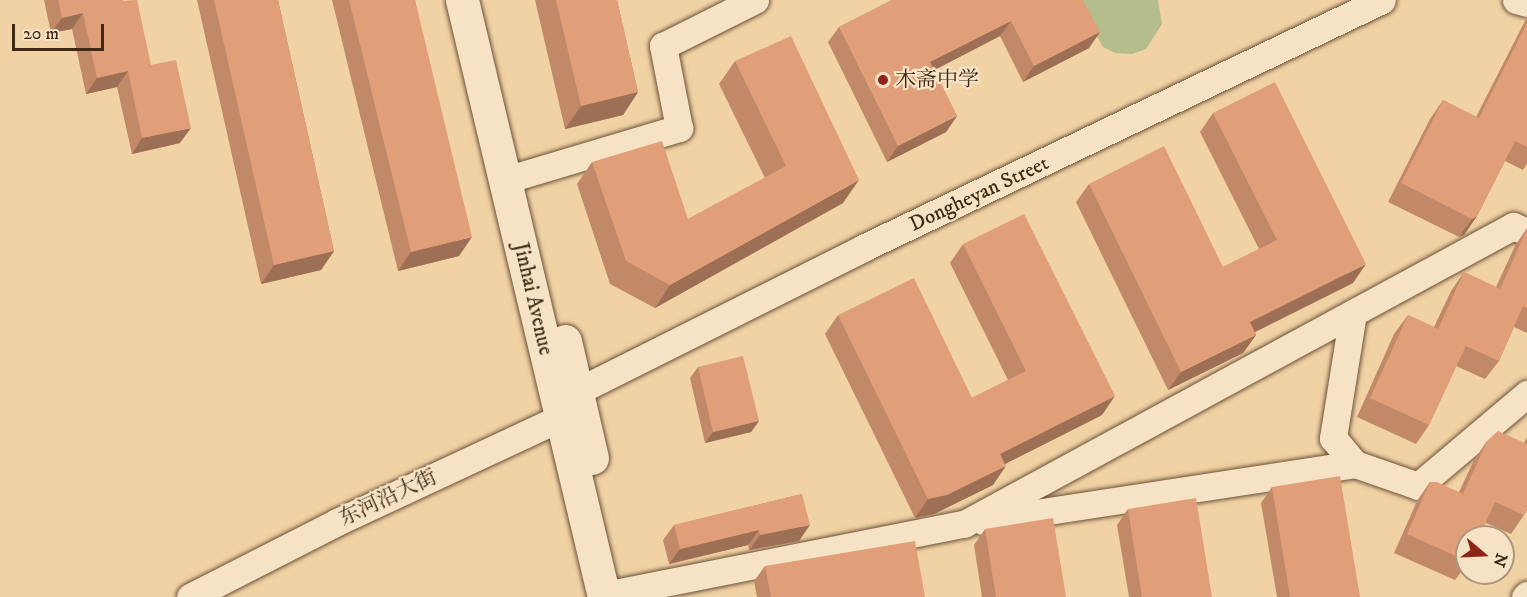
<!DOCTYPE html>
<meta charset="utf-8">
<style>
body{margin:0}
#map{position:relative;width:1527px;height:597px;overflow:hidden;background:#f1d2a4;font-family:"IM FELL DW Pica","Noto Serif SC",serif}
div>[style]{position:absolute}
.green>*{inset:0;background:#b4bd8b}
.roads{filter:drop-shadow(0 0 2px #6c523a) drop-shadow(0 0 2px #6c523a)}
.street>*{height:27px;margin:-13.5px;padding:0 13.5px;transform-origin:13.5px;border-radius:13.5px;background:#f6e2c4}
.secondary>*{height:33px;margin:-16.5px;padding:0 16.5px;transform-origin:16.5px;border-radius:16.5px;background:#f6e2c4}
.wall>*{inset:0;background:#c18968}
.shaded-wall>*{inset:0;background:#9d6f55}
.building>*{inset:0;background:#e09f79}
.dots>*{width:16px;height:16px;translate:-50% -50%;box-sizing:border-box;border:3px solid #f6e2c4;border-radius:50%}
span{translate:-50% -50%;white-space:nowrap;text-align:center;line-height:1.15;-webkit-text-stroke:4.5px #f6e2c4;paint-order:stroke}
.poi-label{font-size:21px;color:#402816}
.left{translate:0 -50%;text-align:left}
.street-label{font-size:21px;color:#402816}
.north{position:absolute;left:1455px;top:525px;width:60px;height:60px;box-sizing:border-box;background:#f6e2c4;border:2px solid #ad987e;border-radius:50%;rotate:109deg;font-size:16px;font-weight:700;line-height:24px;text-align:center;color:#402816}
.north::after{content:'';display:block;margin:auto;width:21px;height:27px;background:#8f2418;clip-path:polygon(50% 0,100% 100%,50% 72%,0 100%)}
.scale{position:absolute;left:12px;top:24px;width:92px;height:27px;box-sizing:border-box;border:3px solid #402816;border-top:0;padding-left:8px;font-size:18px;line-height:21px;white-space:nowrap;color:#402816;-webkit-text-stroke:4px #f6e2c4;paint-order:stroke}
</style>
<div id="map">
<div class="green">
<div style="clip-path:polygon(1077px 0,1158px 0,1162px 24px,1146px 49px,1132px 54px,1115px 53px,1103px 47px)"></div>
</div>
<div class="roads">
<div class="street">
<div style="left:1516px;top:0;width:11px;rotate:15deg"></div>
<div style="left:505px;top:180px;width:182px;rotate:-16.6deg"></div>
<div style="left:679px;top:128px;width:84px;rotate:-101deg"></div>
<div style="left:663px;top:46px;width:103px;rotate:-26.6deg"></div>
<div style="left:1353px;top:313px;width:127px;rotate:99.1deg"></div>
<div style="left:1333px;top:438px;width:34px;rotate:50deg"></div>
<div style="left:983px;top:521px;width:376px;rotate:-8.7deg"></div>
<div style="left:1355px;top:464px;width:67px;rotate:19.2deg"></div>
<div style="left:1418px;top:486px;width:143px;rotate:-40.2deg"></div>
<div style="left:604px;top:595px;width:367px;rotate:-11.2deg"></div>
<div style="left:964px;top:524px;width:625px;rotate:-28.49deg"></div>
<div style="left:1513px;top:226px;width:15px;rotate:23deg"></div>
<div style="left:190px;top:597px;width:165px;rotate:-27deg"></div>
<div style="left:337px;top:522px;width:246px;rotate:-25deg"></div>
<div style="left:560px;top:418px;width:32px;rotate:-56deg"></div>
<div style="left:578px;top:391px;width:319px;rotate:-26.6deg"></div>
<div style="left:863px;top:248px;width:575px;rotate:-25.54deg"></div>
<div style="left:1525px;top:597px;width:3px;rotate:-45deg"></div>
</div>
<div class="secondary">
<div style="left:462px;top:0;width:614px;rotate:76.62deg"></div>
<div style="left:565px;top:341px;width:120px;rotate:77deg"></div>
</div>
</div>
<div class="wall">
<div style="clip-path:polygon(44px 0,123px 0,151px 65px,180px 143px,132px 154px,117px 87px,86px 94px,72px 29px,51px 33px)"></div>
<div style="clip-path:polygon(197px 0,278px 0,334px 251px,321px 270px,261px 284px)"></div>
<div style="clip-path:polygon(332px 0,415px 0,459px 256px,398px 271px)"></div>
<div style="clip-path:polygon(535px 0,617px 0,638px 92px,623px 115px,565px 129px)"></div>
<div style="clip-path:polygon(892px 0,1100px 32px,1089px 48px,1023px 82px,1000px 36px,934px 70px,957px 116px,946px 132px,887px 162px,828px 42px,839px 27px)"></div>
<div style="clip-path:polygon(1527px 17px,1527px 164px,1523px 170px,1505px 161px,1477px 216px,1464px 235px,1459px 237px,1388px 202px,1430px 119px,1443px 100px,1476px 117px)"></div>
<div style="clip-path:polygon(735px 61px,843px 203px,655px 308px,610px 284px,577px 184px,592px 162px,688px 219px,765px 178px,719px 84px)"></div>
<div style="clip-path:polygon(1213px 113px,1353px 283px,1255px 332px,1256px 335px,1243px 353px,1168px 390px,1076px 202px,1089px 184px,1223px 267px,1259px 249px,1200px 132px)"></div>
<div style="clip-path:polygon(1527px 228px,1527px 333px,1514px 327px,1499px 361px,1485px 379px,1456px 366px,1429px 425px,1416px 444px,1357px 417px,1394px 334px,1408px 315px,1434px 327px,1451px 291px,1464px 272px,1496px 287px,1515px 246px)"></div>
<div style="clip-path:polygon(963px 244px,1102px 415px,1005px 464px,993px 485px,934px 514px,915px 518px,825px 334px,838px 315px,972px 398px,1008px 380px,950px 263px)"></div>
<div style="clip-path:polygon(698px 367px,759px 421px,751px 432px,705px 443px,690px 378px)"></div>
<div style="clip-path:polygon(1527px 437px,1527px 510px,1524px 515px,1511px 534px,1486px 523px,1467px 537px,1467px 564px,1455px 580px,1394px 553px,1417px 501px,1430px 482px,1459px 492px,1474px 460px,1487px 441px,1524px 443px)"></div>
<div style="clip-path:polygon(1272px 487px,1360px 597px,1277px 597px,1261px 503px)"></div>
<div style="clip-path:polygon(802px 494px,799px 541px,749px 550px,748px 545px,669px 564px,663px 540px,674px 525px)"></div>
<div style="clip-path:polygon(1128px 509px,1212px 597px,1129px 597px,1117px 525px)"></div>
<div style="clip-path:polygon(985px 529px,1066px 597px,982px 597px,974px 545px)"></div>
<div style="clip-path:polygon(765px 566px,925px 597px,757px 597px,754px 581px)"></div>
</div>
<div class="shaded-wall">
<div style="clip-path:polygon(83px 13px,72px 29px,51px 33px,62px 18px)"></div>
<div style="clip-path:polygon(1011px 21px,1000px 36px,919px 78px,930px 62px)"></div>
<div style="clip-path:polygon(1100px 32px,1089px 48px,1023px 82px,1034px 66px)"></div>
<div style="clip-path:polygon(128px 71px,117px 87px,86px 94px,97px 78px)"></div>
<div style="clip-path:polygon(638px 92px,623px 115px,565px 129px,581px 106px)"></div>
<div style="clip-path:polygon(957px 116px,946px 132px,887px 162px,898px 146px)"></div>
<div style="clip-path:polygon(191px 128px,180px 143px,132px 154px,142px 138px)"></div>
<div style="clip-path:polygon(859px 180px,843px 203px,655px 308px,670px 285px)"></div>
<div style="clip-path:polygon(1477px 216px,1464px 235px,1459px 237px,1472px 219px)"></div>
<div style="clip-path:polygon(472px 237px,459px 256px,398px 271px,411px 252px)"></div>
<div style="clip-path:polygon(334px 251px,321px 270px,261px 284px,274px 265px)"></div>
<div style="clip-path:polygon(1366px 264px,1353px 283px,1237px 341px,1250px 322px)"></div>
<div style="clip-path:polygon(1256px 335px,1243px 353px,1168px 390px,1181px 372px)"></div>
<div style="clip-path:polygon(1115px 396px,1102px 415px,987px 473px,1000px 454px)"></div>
<div style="clip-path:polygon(759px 421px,751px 432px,705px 443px,713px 432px)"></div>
<div style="clip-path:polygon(1006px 466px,993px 485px,934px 514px,915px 518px,928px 499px)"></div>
<div style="clip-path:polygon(810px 525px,799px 541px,749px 550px,760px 535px)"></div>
<div style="clip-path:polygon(759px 530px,748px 545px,669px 564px,680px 549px)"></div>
</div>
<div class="building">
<div style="clip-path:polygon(58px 0,123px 0,123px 1px,137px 0,151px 65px,176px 60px,191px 128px,142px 138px,128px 71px,97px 78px,83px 13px,62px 18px)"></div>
<div style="clip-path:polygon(214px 0,278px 0,334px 251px,274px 265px)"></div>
<div style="clip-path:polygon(349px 0,415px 0,472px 237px,411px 252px)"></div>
<div style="clip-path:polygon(556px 0,617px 0,638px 92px,581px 106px)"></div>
<div style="clip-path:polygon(892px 0,1083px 0,1100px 32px,1034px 66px,1011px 21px,930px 62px,957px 116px,898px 146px,839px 27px)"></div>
<div style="clip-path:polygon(1527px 23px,1527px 147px,1515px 141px,1477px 216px,1472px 219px,1401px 183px,1443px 100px,1479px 118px)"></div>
<div style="clip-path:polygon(791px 36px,859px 180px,670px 285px,626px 261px,592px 162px,662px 141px,688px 219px,786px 166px,735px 61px)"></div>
<div style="clip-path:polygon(1275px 82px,1366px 264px,1250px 322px,1256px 335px,1181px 372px,1089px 184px,1164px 146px,1223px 267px,1277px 240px,1213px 113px)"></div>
<div style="clip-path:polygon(1024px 214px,1115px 396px,1000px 454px,1006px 466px,947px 495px,928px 499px,838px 315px,914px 278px,972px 398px,1026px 371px,963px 244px)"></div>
<div style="clip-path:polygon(1527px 229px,1527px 308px,1523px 306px,1499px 361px,1466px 346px,1429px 425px,1370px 398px,1408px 315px,1438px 329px,1464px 272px,1500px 289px)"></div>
<div style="clip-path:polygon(743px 356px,759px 421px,713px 432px,698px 367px)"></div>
<div style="clip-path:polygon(1498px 431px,1527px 444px,1527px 510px,1524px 515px,1495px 502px,1479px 537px,1467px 537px,1467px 561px,1407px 534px,1430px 482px,1437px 482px,1463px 494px,1487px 441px)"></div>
<div style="clip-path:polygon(1340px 476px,1360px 597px,1290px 597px,1272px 487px)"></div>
<div style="clip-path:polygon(802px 494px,810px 525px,760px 535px,759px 530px,680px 549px,674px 525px)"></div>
<div style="clip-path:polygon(1196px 498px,1212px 597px,1142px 597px,1128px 509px)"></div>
<div style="clip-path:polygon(1053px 518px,1066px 597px,996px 597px,985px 529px)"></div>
<div style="clip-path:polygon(915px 541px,925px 597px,771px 597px,765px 566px)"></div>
</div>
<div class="dots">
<div style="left:883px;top:80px;background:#8f2418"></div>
</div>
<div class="poi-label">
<span class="left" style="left:895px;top:80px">木斋中学</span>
</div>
<div class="street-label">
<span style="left:979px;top:194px;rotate:-25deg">Dongheyan Street</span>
<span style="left:533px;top:299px;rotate:77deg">Jinhai Avenue</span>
<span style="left:388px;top:498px;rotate:-25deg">东河沿大街</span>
</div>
<div class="north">N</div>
<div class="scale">20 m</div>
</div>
